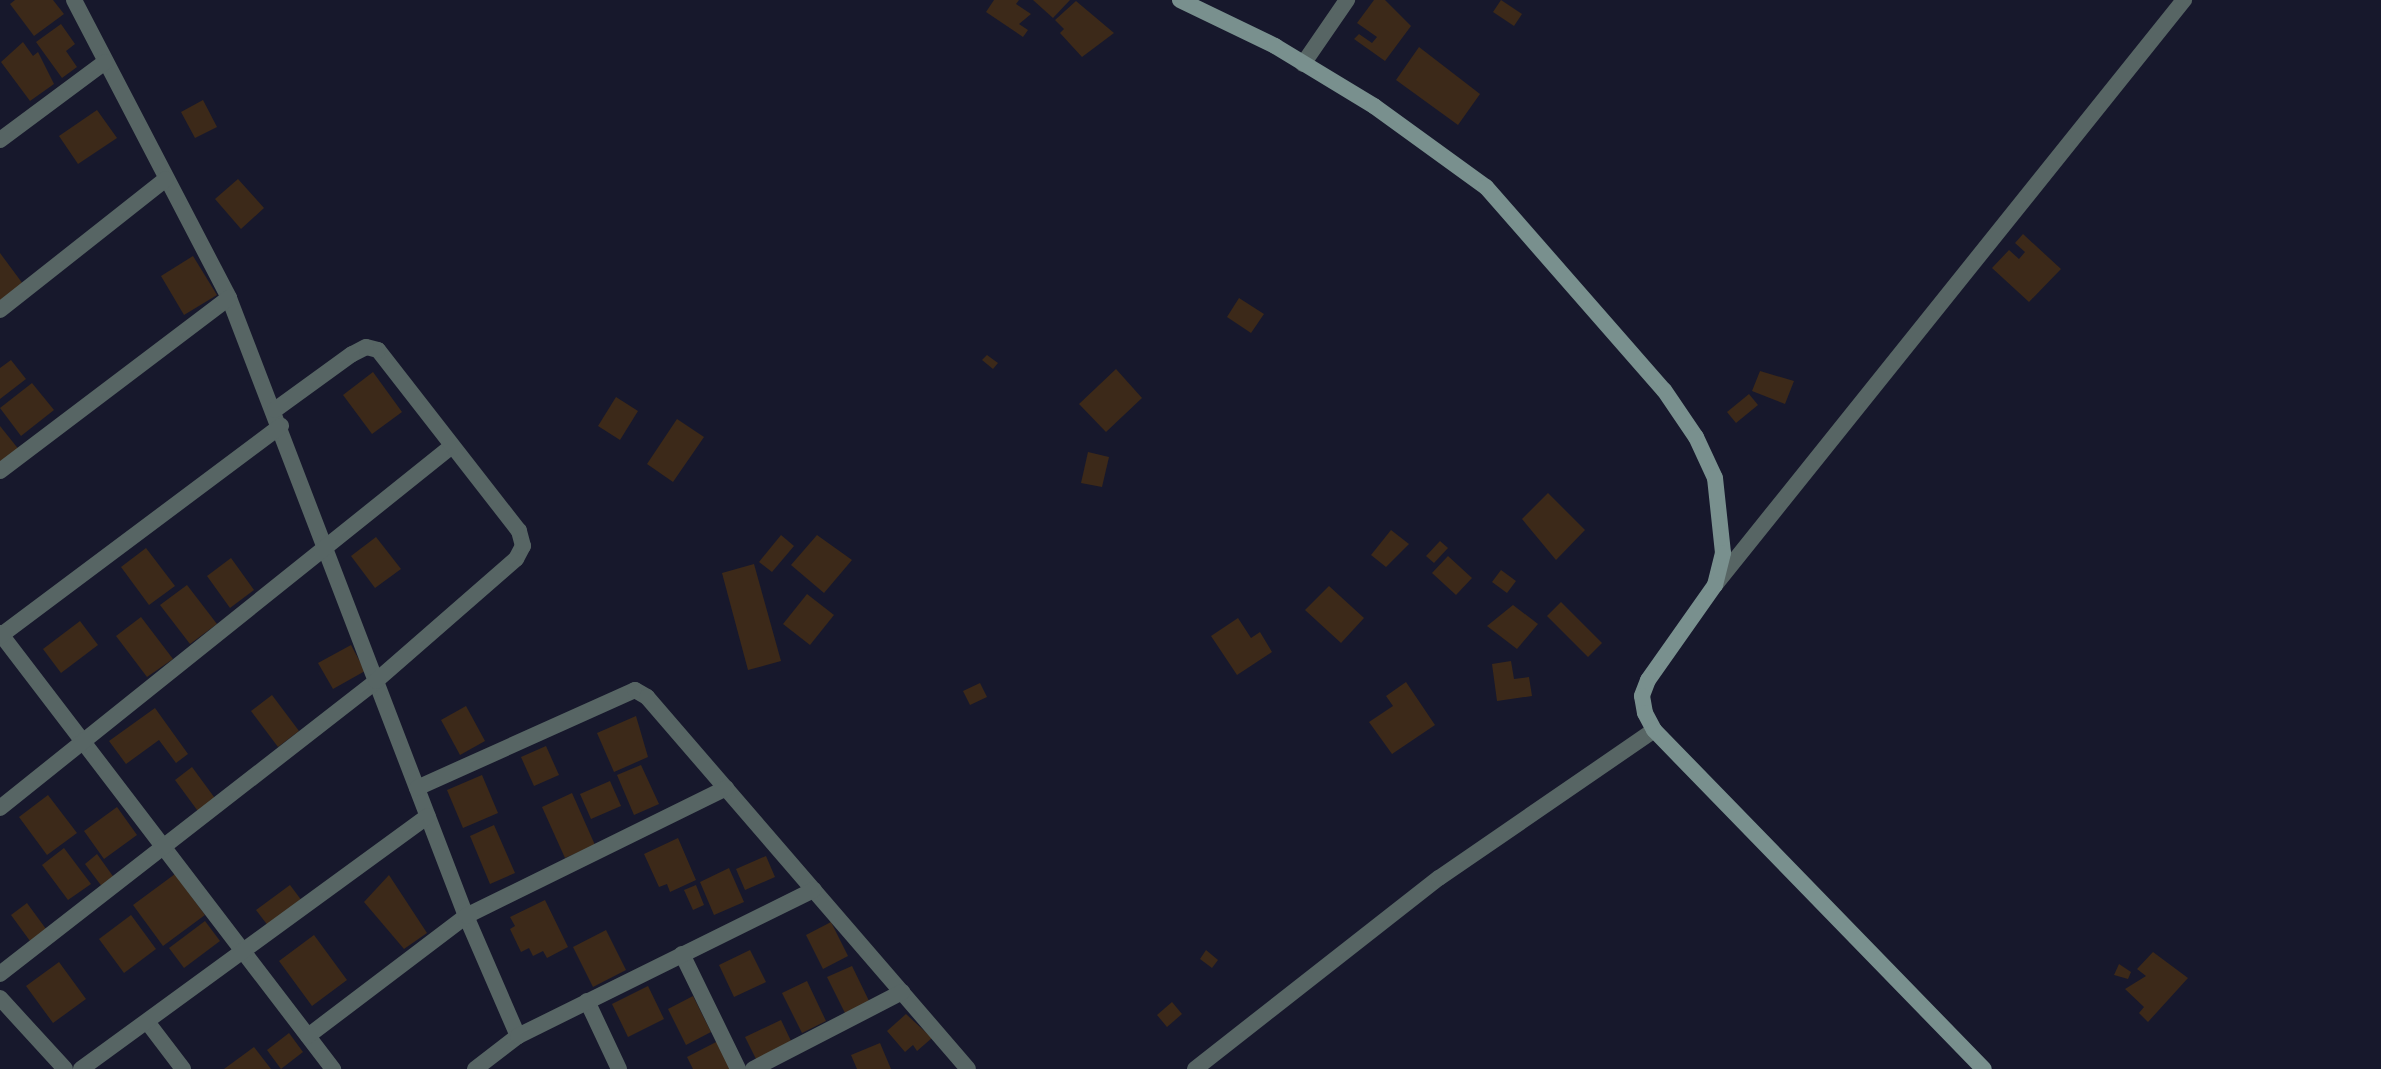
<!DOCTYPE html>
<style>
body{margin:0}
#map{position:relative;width:2381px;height:1069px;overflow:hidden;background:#17182c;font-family:"Source Sans 3",sans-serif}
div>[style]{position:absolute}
.building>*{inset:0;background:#3c2919}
.street>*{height:16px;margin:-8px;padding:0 8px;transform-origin:8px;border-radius:8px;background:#576564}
.secondary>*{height:16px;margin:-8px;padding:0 8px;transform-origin:8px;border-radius:8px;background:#79908e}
span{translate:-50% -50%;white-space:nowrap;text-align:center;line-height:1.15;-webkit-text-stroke:7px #17182c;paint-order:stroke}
</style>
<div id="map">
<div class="building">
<div style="clip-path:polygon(15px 0,53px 0,64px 14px,34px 36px,10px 4px)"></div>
<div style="clip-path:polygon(994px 0,1019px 0,1016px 4px,1031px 14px,1019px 24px,1028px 30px,1023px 37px,986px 12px)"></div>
<div style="clip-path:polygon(1033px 0,1070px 0,1053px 18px)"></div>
<div style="clip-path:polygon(1374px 0,1385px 0,1411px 26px,1385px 61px,1354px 39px,1359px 34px,1372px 43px,1377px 37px,1357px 23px)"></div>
<div style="clip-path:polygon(1501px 0,1522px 14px,1514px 26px,1493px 12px)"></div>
<div style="clip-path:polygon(1076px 1px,1114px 33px,1082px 57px,1060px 33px,1064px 29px,1055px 20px)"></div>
<div style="clip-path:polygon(61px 24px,75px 44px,66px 51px,77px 67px,62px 78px,36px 42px)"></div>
<div style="clip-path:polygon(23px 42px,33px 56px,38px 52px,54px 84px,30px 101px,1px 62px)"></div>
<div style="clip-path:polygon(1419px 47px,1480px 94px,1458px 125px,1396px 80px)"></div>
<div style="clip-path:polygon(203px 100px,217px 127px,195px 138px,181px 112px)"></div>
<div style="clip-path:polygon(97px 110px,117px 138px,78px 164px,59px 136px)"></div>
<div style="clip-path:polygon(238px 179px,264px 208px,241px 229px,215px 199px)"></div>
<div style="clip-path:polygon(2023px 234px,2061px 269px,2029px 302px,1992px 268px,2009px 250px,2019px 259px,2025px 252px,2015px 243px)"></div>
<div style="clip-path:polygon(0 253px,23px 284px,0 301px)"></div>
<div style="clip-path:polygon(193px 256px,217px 295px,184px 315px,161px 276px)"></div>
<div style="clip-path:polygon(1239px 298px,1264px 314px,1251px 333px,1227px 317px)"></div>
<div style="clip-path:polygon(987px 355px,998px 363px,993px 369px,982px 360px)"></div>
<div style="clip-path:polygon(11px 360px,26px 379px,0 399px,0 368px)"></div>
<div style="clip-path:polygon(1116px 369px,1142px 398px,1106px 432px,1079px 404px)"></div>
<div style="clip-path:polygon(1760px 371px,1794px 381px,1785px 404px,1752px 391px)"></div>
<div style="clip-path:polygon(373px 372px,402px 412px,372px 434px,343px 395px)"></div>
<div style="clip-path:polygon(32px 383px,54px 410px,21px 436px,0 408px)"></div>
<div style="clip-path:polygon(1749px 394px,1758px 405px,1736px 423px,1727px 412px)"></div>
<div style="clip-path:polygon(616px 397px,638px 411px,620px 440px,598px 426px)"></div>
<div style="clip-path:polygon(677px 419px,704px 437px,673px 482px,647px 464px)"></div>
<div style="clip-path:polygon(0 426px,20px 451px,0 466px)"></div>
<div style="clip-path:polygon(1088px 452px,1109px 457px,1102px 487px,1081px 483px)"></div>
<div style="clip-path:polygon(1548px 493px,1585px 530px,1556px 560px,1522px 519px)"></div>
<div style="clip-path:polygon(1391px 530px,1409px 544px,1386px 567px,1371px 555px)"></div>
<div style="clip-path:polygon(781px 535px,794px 546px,772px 572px,759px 562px)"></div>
<div style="clip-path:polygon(817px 535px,852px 560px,824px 593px,791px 565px)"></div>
<div style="clip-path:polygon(376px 537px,401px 569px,375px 588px,351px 556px)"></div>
<div style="clip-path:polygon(1440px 541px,1448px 548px,1434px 563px,1426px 556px)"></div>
<div style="clip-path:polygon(146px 548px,175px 586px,149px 605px,121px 567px)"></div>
<div style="clip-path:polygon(1448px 556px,1472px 578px,1456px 595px,1432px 573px)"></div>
<div style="clip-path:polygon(231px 558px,254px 590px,230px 608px,207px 576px)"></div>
<div style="clip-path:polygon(754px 564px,781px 661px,748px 670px,722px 573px)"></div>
<div style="clip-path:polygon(1501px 570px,1516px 581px,1507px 593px,1492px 582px)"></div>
<div style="clip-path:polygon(187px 585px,217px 624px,190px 644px,160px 605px)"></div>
<div style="clip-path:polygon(1329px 586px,1364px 618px,1341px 643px,1305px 610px)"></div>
<div style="clip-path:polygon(807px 594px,834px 615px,810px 645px,783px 624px)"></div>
<div style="clip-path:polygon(1561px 602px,1602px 643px,1588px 657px,1547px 616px)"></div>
<div style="clip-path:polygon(1513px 605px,1538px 624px,1517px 649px,1487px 626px)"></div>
<div style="clip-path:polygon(141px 617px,173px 659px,147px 677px,116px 636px)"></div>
<div style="clip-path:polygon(1238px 618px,1251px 638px,1260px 632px,1272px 652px,1237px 675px,1211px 636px)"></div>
<div style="clip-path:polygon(80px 621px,98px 645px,61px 673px,43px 649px)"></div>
<div style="clip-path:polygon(351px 645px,365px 671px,333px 689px,318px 663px)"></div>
<div style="clip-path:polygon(1511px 661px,1514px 679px,1529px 677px,1532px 696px,1497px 701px,1492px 664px)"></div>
<div style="clip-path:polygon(1406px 682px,1435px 725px,1392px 754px,1369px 722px,1393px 706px,1386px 696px)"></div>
<div style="clip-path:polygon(980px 683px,987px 697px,970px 705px,963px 691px)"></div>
<div style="clip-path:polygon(272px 695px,299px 731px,278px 747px,251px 711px)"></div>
<div style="clip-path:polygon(466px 706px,485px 741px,460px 755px,441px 720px)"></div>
<div style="clip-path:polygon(155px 708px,188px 754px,176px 763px,159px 740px,126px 764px,109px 741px)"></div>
<div style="clip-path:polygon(636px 716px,648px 757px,614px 772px,597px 733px)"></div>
<div style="clip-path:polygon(546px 746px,559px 775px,534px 786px,521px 757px)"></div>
<div style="clip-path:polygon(641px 765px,659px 804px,634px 815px,617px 775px)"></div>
<div style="clip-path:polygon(192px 767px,217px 801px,200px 814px,175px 780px)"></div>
<div style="clip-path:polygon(482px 775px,498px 813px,463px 828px,447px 790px)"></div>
<div style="clip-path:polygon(610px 781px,621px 806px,591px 819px,580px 794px)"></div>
<div style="clip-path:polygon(572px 793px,595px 845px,565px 858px,542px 807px)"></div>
<div style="clip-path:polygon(48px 795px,77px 833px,47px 855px,19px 817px)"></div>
<div style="clip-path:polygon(117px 807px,137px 835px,104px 859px,84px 831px)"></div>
<div style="clip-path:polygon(494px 825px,515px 873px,490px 884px,470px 836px)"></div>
<div style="clip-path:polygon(678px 838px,696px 880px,670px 892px,667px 884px,659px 887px,644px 854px)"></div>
<div style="clip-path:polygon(64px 848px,91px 884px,68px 900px,42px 865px)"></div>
<div style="clip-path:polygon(97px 854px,115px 879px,103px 888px,85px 864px)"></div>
<div style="clip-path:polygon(766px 856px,775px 877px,745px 890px,736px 869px)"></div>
<div style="clip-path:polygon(729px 868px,744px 902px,714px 915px,700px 882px)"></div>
<div style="clip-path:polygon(175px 874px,205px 915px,163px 946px,133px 905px)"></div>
<div style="clip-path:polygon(389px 875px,427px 933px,404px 949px,364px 902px)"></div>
<div style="clip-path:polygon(290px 885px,302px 901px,269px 927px,256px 910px)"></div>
<div style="clip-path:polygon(696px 885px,704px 905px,693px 910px,684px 890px)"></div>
<div style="clip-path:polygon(545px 900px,568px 947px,547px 958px,543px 951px,533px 956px,529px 948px,521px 952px,510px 929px,515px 926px,510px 917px)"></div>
<div style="clip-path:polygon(27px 903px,46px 929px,30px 941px,11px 915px)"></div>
<div style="clip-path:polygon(131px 915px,156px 949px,124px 973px,99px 939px)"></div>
<div style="clip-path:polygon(205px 921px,220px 941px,184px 968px,169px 948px)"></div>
<div style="clip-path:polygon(831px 922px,848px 956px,823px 969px,806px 935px)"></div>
<div style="clip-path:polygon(606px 930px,626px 970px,593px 987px,573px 947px)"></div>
<div style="clip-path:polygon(314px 935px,347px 980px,312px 1006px,279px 961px)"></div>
<div style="clip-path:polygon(750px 950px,766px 982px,734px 997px,719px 965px)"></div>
<div style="clip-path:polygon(1206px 950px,1218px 960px,1212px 968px,1200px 959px)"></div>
<div style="clip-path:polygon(2153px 952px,2188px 978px,2148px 1022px,2139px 1013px,2144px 1007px,2125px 989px,2146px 976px,2137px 969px)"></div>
<div style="clip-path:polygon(59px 962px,86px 999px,53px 1023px,26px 986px)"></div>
<div style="clip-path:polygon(2119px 964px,2131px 972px,2128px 979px,2114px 975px)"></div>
<div style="clip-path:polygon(852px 966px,871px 1005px,847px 1017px,827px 977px)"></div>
<div style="clip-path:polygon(807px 981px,826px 1021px,802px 1033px,782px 993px)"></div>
<div style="clip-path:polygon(648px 986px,664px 1019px,628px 1037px,612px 1004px)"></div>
<div style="clip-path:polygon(693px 996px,711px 1032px,686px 1045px,668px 1009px)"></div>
<div style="clip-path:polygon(1172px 1002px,1182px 1014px,1167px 1027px,1157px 1015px)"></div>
<div style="clip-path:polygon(906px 1014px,932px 1038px,917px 1051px,913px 1045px,905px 1052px,887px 1031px)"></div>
<div style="clip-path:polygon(781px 1020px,792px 1043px,757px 1061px,745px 1037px)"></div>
<div style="clip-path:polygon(289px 1033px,303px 1052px,281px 1069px,267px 1050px)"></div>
<div style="clip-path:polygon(718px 1041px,732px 1069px,693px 1069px,687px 1057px)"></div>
<div style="clip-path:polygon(880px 1043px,891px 1069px,857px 1069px,851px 1055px)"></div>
<div style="clip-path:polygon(254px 1047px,271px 1069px,224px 1069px)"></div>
</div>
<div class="street">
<div style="left:74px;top:0;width:336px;rotate:62.5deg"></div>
<div style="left:229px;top:298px;width:662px;rotate:69.02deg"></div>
<div style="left:466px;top:916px;width:131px;rotate:66.6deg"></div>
<div style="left:1303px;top:64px;width:78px;rotate:-55.5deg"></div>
<div style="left:0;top:140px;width:131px;rotate:-36.6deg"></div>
<div style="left:0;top:310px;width:211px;rotate:-38.3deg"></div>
<div style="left:0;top:471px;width:287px;rotate:-37.1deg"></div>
<div style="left:1715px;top:585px;width:750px;rotate:-51.28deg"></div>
<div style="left:0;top:633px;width:549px;rotate:52.63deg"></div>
<div style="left:0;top:636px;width:351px;rotate:-36.8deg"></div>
<div style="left:417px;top:788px;width:239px;rotate:-24.2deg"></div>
<div style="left:635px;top:690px;width:14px;rotate:30deg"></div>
<div style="left:647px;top:697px;width:491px;rotate:49.2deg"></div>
<div style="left:0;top:808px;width:579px;rotate:-38.69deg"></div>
<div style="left:682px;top:954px;width:128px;rotate:64deg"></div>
<div style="left:0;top:974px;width:477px;rotate:-37.9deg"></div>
<div style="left:376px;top:681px;width:186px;rotate:-41.1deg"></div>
<div style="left:516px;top:559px;width:15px;rotate:-62deg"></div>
<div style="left:523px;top:546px;width:16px;rotate:-105deg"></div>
<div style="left:519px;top:531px;width:229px;rotate:-127.9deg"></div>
<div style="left:378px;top:350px;width:12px;rotate:-166deg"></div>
<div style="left:366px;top:347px;width:16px;rotate:153deg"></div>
<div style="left:352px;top:354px;width:95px;rotate:144deg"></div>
<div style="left:0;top:998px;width:96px;rotate:47.5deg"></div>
<div style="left:587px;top:1001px;width:75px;rotate:64.8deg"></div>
<div style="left:148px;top:1023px;width:58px;rotate:52.7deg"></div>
<div style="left:308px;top:1036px;width:198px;rotate:-37.2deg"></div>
<div style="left:466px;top:916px;width:290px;rotate:-26.2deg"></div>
<div style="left:81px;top:1069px;width:429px;rotate:-36.1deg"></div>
<div style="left:475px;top:1069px;width:54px;rotate:-37.5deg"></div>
<div style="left:518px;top:1036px;width:330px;rotate:-26.3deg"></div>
<div style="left:753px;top:1069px;width:168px;rotate:-27.3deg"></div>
<div style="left:1195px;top:1069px;width:310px;rotate:-38.1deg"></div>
<div style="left:1439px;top:878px;width:261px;rotate:-34.5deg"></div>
</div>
<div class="secondary">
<div style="left:1180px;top:0;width:106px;rotate:25.8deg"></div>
<div style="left:1275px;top:46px;width:116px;rotate:31.2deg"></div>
<div style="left:1374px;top:106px;width:138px;rotate:35.9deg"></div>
<div style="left:1486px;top:187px;width:270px;rotate:48.8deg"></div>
<div style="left:1664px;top:390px;width:57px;rotate:55.8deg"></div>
<div style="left:1696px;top:437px;width:45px;rotate:65.1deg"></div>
<div style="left:1715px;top:478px;width:75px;rotate:83.9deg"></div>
<div style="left:1723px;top:553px;width:33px;rotate:104deg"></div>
<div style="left:1715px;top:585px;width:116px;rotate:125.2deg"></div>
<div style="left:1648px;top:680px;width:17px;rotate:111deg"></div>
<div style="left:1642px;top:696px;width:17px;rotate:80deg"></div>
<div style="left:1645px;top:713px;width:19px;rotate:62deg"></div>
<div style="left:1654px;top:730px;width:473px;rotate:45.8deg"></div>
</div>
</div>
